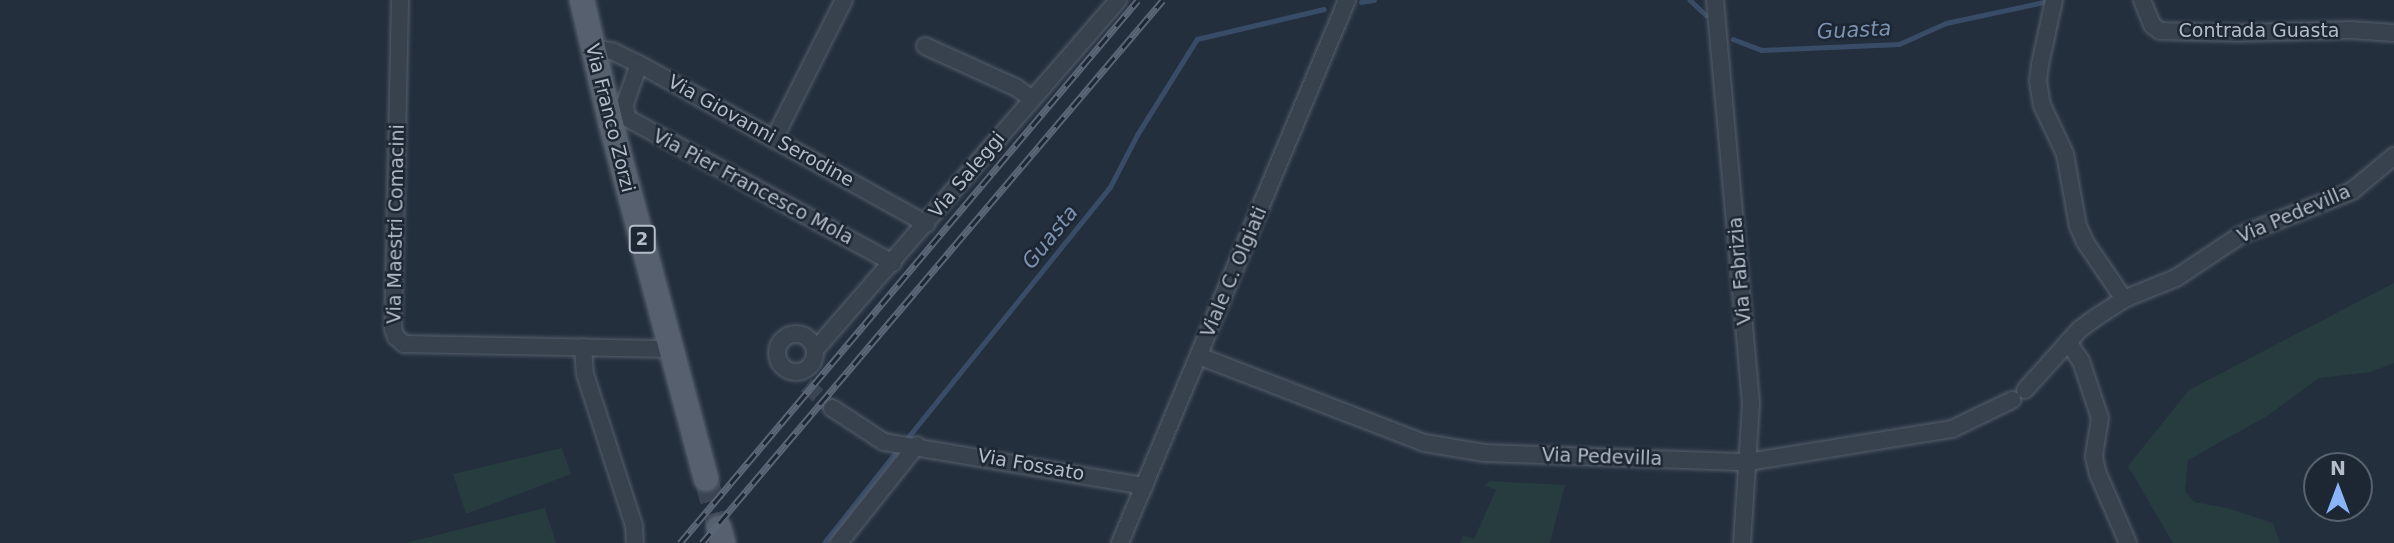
<!DOCTYPE html>
<style>
body{margin:0}
#map{position:relative;width:2394px;height:543px;overflow:hidden;background:#242f3e;font-family:"DejaVu Sans",sans-serif}
div>[style]{position:absolute}
.green>*{inset:0;background:#263c3f}
.stream>*{height:4.5px;margin:-2.25px;padding:0 2.25px;transform-origin:2.25px;border-radius:2.25px;background:#394c67}
.minor-tunnel>*{height:16px;margin-top:-8px;transform-origin:0;background:repeating-linear-gradient(90deg,#3a4453 0 16px,transparent 0 24px)}
.primary-tunnel>*{height:24px;margin-top:-12px;transform-origin:0;background:repeating-linear-gradient(90deg,#3a4453 0 24px,transparent 0 36px)}
.roads{filter:drop-shadow(0 0 2px #565f6c) drop-shadow(0 0 2px #565f6c)}
.minor>*{height:16px;margin:-8px;padding:0 8px;transform-origin:8px;border-radius:8px;background:#38414e}
.minor>.ring{margin:-8px;padding:0;box-sizing:content-box;background:none;border:16px solid #38414e;border-radius:50%}
.primary>*{height:24px;margin:-12px;padding:0 12px;transform-origin:12px;border-radius:12px;background:#56606e}
.rail>*{height:7px;margin-top:-3.5px;transform-origin:0;background:repeating-linear-gradient(90deg,#1d2633 0 13px,#5a6575 0 26px);box-sizing:border-box;border-block:2px solid #5a6575}
span{translate:-50% -50%;white-space:nowrap;text-align:center;line-height:1.15;-webkit-text-stroke:5px #1d2633;paint-order:stroke}
.shield-label span{padding:2px 5px;background:#1d2633;border:2px solid;border-radius:5px;-webkit-text-stroke-width:0}
.shield-label{font-size:18px;color:#b4bcc9;font-weight:700}
.street-label{font-size:19px;color:#b4bcc9}
.water-label{font-size:21px;color:#7c92b1;font-style:italic}
.north{position:absolute;left:2303px;top:452px;width:70px;height:70px;box-sizing:border-box;background:#1d2633;border:2px solid #59626f;border-radius:50%;rotate:0deg;font-size:19px;font-weight:700;line-height:28px;text-align:center;color:#b4bcc9}
.north::after{content:'';display:block;margin:auto;width:24px;height:32px;background:#8ab4f8;clip-path:polygon(50% 0,100% 100%,50% 72%,0 100%)}
</style>
<div id="map">
<div class="green">
<div style="clip-path:polygon(2394px 283px,2394px 363px,2371px 372px,2319px 378px,2267px 416px,2188px 460px,2185px 491px,2194px 502px,2227px 508px,2273px 523px,2280px 543px,2173px 543px,2128px 466px,2189px 390px)"></div>
<div style="clip-path:polygon(562px 448px,571px 474px,466px 514px,453px 474px)"></div>
<div style="clip-path:polygon(1490px 481px,1565px 485px,1550px 543px,1460px 543px,1463px 536px,1474px 539px,1496px 490px,1485px 485px)"></div>
<div style="clip-path:polygon(545px 508px,556px 543px,406px 543px)"></div>
</div>
<div class="stream">
<div style="left:1690px;top:0;width:22px;rotate:43deg"></div>
<div style="left:1361px;top:2px;width:13px;rotate:-9deg"></div>
<div style="left:1733px;top:39px;width:30px;rotate:21deg"></div>
<div style="left:1761px;top:50px;width:138px;rotate:-2.5deg"></div>
<div style="left:1899px;top:44px;width:51px;rotate:-24.1deg"></div>
<div style="left:1946px;top:23px;width:105px;rotate:-12.1deg"></div>
<div style="left:905px;top:441px;width:326px;rotate:-51.1deg"></div>
<div style="left:1110px;top:187px;width:59px;rotate:-62.6deg"></div>
<div style="left:1137px;top:135px;width:113px;rotate:-58deg"></div>
<div style="left:1197px;top:39px;width:130px;rotate:-13.3deg"></div>
<div style="left:824px;top:543px;width:121px;rotate:-51.7deg"></div>
</div>
<div class="minor-tunnel">
<div style="left:806px;top:385px;width:35px;rotate:41deg"></div>
</div>
<div class="primary-tunnel">
<div style="left:706px;top:478px;width:52px;rotate:75.4deg"></div>
</div>
<div class="roads">
<div class="minor">
<div style="left:400px;top:0;width:329px;rotate:91.2deg"></div>
<div style="left:393px;top:329px;width:9px;rotate:69deg"></div>
<div style="left:396px;top:337px;width:11px;rotate:41deg"></div>
<div style="left:404px;top:344px;width:267px;rotate:1.1deg"></div>
<div style="left:1715px;top:0;width:406px;rotate:84.9deg"></div>
<div style="left:1751px;top:404px;width:139px;rotate:93.7deg"></div>
<div style="left:2054px;top:0;width:66px;rotate:102.2deg"></div>
<div style="left:2040px;top:65px;width:16px;rotate:97deg"></div>
<div style="left:2038px;top:81px;width:24px;rotate:81deg"></div>
<div style="left:2042px;top:105px;width:54px;rotate:64.9deg"></div>
<div style="left:2065px;top:154px;width:73px;rotate:79.8deg"></div>
<div style="left:2078px;top:226px;width:17px;rotate:66deg"></div>
<div style="left:2085px;top:242px;width:69px;rotate:55.6deg"></div>
<div style="left:2142px;top:0;width:27px;rotate:68deg"></div>
<div style="left:2152px;top:25px;width:10px;rotate:37deg"></div>
<div style="left:2160px;top:31px;width:78px;rotate:1.5deg"></div>
<div style="left:2238px;top:33px;width:113px;rotate:-1.5deg"></div>
<div style="left:2351px;top:30px;width:43px;rotate:4deg"></div>
<div style="left:925px;top:46px;width:101px;rotate:24.5deg"></div>
<div style="left:1017px;top:88px;width:17px;rotate:36deg"></div>
<div style="left:592px;top:48px;width:20px;rotate:9deg"></div>
<div style="left:612px;top:51px;width:30px;rotate:26deg"></div>
<div style="left:639px;top:64px;width:329px;rotate:29.1deg"></div>
<div style="left:639px;top:64px;width:42px;rotate:109.3deg"></div>
<div style="left:625px;top:104px;width:14px;rotate:82deg"></div>
<div style="left:627px;top:118px;width:303px;rotate:28.6deg"></div>
<div style="left:774px;top:139px;width:156px;rotate:-63.3deg"></div>
<div class="ring" style="left:777px;top:334px;width:22px;height:22px"></div>
<div style="left:2068px;top:342px;width:23px;rotate:56deg"></div>
<div style="left:2081px;top:361px;width:60px;rotate:71.6deg"></div>
<div style="left:2100px;top:418px;width:39px;rotate:99deg"></div>
<div style="left:2094px;top:457px;width:17px;rotate:77deg"></div>
<div style="left:2098px;top:474px;width:75px;rotate:66.5deg"></div>
<div style="left:583px;top:347px;width:27px;rotate:86deg"></div>
<div style="left:585px;top:374px;width:160px;rotate:72.1deg"></div>
<div style="left:634px;top:526px;width:17px;rotate:87deg"></div>
<div style="left:816px;top:349px;width:462px;rotate:-49.1deg"></div>
<div style="left:1199px;top:356px;width:242px;rotate:21.1deg"></div>
<div style="left:1425px;top:443px;width:60px;rotate:9.6deg"></div>
<div style="left:1484px;top:453px;width:264px;rotate:2deg"></div>
<div style="left:1748px;top:462px;width:207px;rotate:-9.2deg"></div>
<div style="left:1952px;top:429px;width:67px;rotate:-25.8deg"></div>
<div style="left:2025px;top:390px;width:82px;rotate:-48deg"></div>
<div style="left:2080px;top:329px;width:19px;rotate:-36deg"></div>
<div style="left:2095px;top:318px;width:35px;rotate:-33deg"></div>
<div style="left:2124px;top:299px;width:56px;rotate:-22deg"></div>
<div style="left:2176px;top:278px;width:78px;rotate:-33.5deg"></div>
<div style="left:2241px;top:235px;width:119px;rotate:-21.6deg"></div>
<div style="left:2352px;top:191px;width:55px;rotate:-39.8deg"></div>
<div style="left:832px;top:408px;width:62px;rotate:33.2deg"></div>
<div style="left:884px;top:442px;width:264px;rotate:9.6deg"></div>
<div style="left:839px;top:543px;width:125px;rotate:-51.5deg"></div>
<div style="left:1120px;top:543px;width:589px;rotate:-67.31deg"></div>
</div>
<div class="primary">
<div style="left:582px;top:0;width:127px;rotate:76.8deg"></div>
<div style="left:611px;top:124px;width:367px;rotate:75deg"></div>
<div style="left:719px;top:528px;width:16px;rotate:75deg"></div>
</div>
</div>
<div class="rail">
<div style="left:680px;top:543px;width:710px;rotate:-49.85deg"></div>
<div style="left:702px;top:543px;width:712px;rotate:-49.67deg"></div>
</div>
<div class="shield-label">
<span style="left:642px;top:239px">2</span>
</div>
<div class="street-label">
<span style="left:2259px;top:31px">Contrada Guasta</span>
<span style="left:610px;top:118px;rotate:76deg">Via Franco Zorzi</span>
<span style="left:761px;top:131px;rotate:29deg">Via Giovanni Serodine</span>
<span style="left:967px;top:175px;rotate:-50deg">Via Saleggi</span>
<span style="left:753px;top:187px;rotate:28deg">Via Pier Francesco Mola</span>
<span style="left:2294px;top:214px;rotate:-23deg">Via Pedevilla</span>
<span style="left:396px;top:224px;rotate:-89deg">Via Maestri Comacini</span>
<span style="left:1740px;top:271px;rotate:-95deg">Via Fabrizia</span>
<span style="left:1234px;top:272px;rotate:-67deg">Viale C. Olgiati</span>
<span style="left:1602px;top:457px;rotate:2deg">Via Pedevilla</span>
<span style="left:1031px;top:465px;rotate:10deg">Via Fossato</span>
</div>
<div class="water-label">
<span style="left:1854px;top:30px;rotate:-3deg">Guasta</span>
<span style="left:1050px;top:237px;rotate:-51deg">Guasta</span>
</div>
<div class="north">N</div>
</div>
